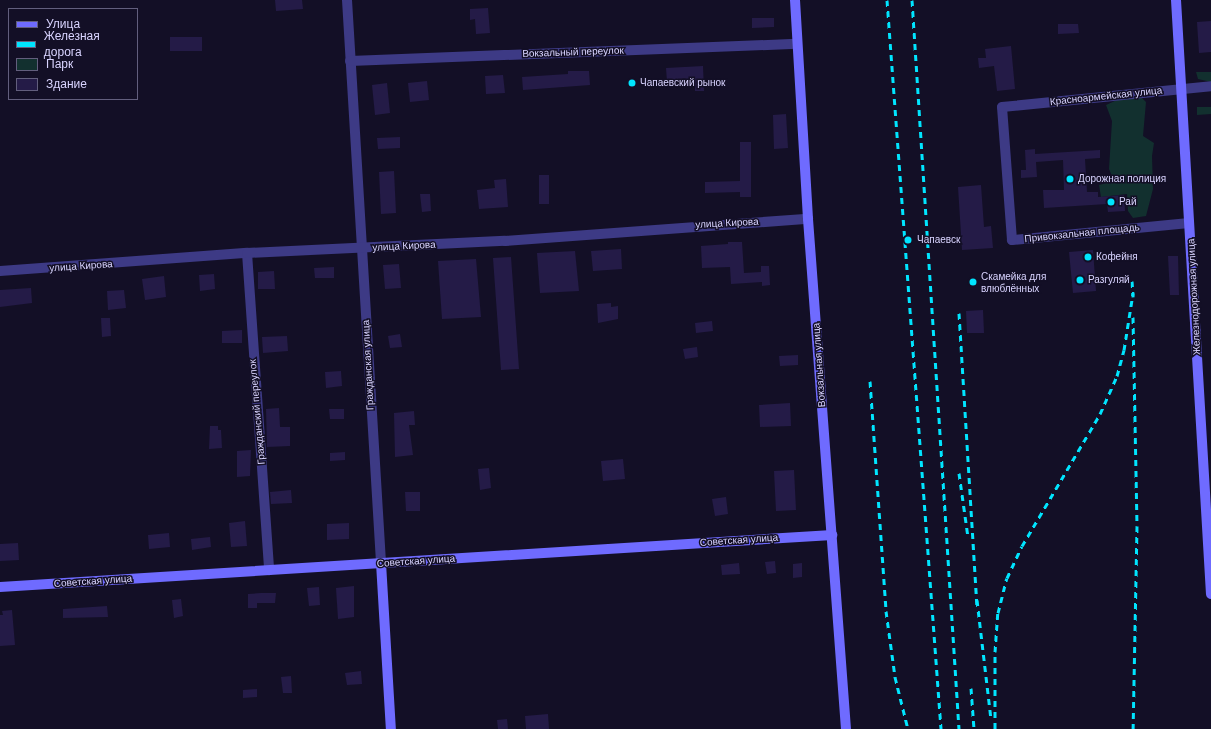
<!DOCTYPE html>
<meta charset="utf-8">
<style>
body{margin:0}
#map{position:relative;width:1211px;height:729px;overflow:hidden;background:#130f26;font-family:"DM Sans",sans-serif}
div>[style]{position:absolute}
.green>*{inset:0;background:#12302f}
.building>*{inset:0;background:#241b47}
.street>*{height:10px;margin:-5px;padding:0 5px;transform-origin:5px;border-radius:5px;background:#3d3a85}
.secondary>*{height:10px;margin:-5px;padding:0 5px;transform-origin:5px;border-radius:5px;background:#6f6bff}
.rail>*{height:3px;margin-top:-1.5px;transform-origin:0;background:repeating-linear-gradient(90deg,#00e5ff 0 6px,transparent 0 11px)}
.dots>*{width:11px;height:11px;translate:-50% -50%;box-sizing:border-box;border:2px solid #130f26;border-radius:50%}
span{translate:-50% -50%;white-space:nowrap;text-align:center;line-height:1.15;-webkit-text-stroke:3px #130f26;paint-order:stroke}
.street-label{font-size:10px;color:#d9d4ff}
.poi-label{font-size:10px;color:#d9d4ff}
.left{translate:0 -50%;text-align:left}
.legend{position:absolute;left:8px;top:8px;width:130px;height:92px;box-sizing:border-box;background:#130f26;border:1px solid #625e7d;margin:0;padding:5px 7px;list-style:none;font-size:12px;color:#d9d4ff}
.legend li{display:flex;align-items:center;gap:8px;height:20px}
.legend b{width:20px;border:1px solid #625e7d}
</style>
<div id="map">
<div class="green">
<div style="clip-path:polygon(1196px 72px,1211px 72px,1211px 82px,1198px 79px)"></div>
<div style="clip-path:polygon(1141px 97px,1146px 102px,1143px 136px,1154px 143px,1152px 156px,1153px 189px,1146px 216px,1133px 218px,1128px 211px,1127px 194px,1101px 197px,1099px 185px,1114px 181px,1109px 169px,1112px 121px,1106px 105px,1119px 99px)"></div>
<div style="clip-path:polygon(1197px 107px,1211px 107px,1211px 114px,1197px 115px)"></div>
</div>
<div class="building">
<div style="clip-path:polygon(275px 0,302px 0,303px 9px,276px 11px)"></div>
<div style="clip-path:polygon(488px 8px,490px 33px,476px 34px,475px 19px,470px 20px,470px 9px)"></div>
<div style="clip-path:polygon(752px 18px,774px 18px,774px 27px,752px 28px)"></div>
<div style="clip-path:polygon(1211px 21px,1211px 52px,1199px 53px,1197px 22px)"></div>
<div style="clip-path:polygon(1058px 24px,1078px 24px,1079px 33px,1058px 34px)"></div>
<div style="clip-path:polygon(170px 37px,202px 37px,202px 51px,170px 51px)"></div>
<div style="clip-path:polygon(1011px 46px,1015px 89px,997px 91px,994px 66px,979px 68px,978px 58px,986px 58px,985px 49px)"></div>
<div style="clip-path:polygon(703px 66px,704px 91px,695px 91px,695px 80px,667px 82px,666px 68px)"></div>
<div style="clip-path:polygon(568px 71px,589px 71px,590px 85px,523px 90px,522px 77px,568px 74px)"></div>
<div style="clip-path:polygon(503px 75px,505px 93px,486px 94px,485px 76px)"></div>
<div style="clip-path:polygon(427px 81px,429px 100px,410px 102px,408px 83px)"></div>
<div style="clip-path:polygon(387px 83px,390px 113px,375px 115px,372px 85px)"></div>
<div style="clip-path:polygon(786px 114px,788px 148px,774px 149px,773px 115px)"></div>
<div style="clip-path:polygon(400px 137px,400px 148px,378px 149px,377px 138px)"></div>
<div style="clip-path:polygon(740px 142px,751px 142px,751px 197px,740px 197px,740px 192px,705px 193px,705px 182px,740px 181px)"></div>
<div style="clip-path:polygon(1035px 149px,1035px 154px,1100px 150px,1100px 158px,1085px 159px,1087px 192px,1098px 192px,1098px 197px,1124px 195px,1125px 211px,1108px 212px,1107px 204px,1044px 208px,1043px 190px,1064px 190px,1063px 160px,1036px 162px,1037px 177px,1021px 178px,1021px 170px,1026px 170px,1025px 150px)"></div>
<div style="clip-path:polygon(394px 171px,396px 213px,381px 214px,379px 172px)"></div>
<div style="clip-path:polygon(539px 175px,549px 175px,549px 204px,539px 204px)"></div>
<div style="clip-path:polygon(506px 179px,508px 207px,479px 209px,477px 190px,495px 188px,494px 180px)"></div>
<div style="clip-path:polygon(981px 185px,984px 227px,991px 226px,993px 248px,962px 250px,958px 187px)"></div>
<div style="clip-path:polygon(420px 194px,430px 194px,431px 211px,422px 212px)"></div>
<div style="clip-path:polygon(728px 242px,742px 242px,744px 273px,761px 272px,761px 266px,769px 266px,770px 285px,762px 286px,762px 282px,731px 284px,730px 267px,702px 268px,701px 246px,728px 244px)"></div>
<div style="clip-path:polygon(621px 249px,622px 269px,593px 271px,591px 251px)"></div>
<div style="clip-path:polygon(1093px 250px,1096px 291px,1073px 293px,1069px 252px)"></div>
<div style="clip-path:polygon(575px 251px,579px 291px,540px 293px,537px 253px)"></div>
<div style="clip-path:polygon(1168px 256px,1178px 256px,1179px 295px,1170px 295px)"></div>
<div style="clip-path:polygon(511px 257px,519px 369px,501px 370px,493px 258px)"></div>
<div style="clip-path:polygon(476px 259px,481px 317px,442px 319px,438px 261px)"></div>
<div style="clip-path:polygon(399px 264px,401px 288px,385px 289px,383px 265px)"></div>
<div style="clip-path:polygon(334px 267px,334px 278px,315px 278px,314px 268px)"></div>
<div style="clip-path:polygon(274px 271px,275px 289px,258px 289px,258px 272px)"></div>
<div style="clip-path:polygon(214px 274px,215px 289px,200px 291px,199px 275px)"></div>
<div style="clip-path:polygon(164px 276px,166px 297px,145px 300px,142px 279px)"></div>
<div style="clip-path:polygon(31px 288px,32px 303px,0 307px,0 290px)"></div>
<div style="clip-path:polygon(124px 290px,126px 308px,108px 310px,107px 291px)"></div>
<div style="clip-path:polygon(611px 303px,611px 307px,618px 306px,618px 319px,598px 323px,597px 304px)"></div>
<div style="clip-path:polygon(983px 310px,984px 333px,967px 333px,966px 311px)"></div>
<div style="clip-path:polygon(101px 318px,110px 318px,111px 336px,102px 337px)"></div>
<div style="clip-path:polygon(712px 321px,713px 331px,696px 333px,695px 323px)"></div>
<div style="clip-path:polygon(242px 330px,242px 343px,222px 343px,222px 331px)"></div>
<div style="clip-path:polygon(400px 334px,402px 347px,390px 348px,388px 336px)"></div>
<div style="clip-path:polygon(287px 336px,288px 351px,263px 353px,262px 337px)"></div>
<div style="clip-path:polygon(697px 347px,698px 357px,685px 359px,683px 349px)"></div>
<div style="clip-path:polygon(798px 355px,798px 365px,780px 366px,779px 356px)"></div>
<div style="clip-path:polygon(341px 371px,342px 386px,326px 388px,325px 372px)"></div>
<div style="clip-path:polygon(790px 403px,791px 426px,760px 427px,759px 405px)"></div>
<div style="clip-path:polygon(279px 408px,280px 427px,290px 427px,290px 446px,267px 447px,266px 409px)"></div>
<div style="clip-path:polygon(329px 409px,344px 409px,344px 419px,330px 419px)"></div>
<div style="clip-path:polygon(414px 411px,415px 425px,409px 425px,413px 455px,395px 457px,394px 413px)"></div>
<div style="clip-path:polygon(210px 426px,218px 426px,218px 430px,221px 430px,222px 448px,209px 449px)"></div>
<div style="clip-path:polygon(251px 450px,250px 476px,237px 477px,237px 451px)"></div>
<div style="clip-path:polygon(345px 452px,345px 460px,330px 461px,330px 453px)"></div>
<div style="clip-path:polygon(623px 459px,625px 479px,603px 481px,601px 461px)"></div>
<div style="clip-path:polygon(489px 468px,491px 488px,480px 490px,478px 469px)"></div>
<div style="clip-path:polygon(794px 470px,796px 510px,776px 511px,774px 471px)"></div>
<div style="clip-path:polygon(291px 490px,292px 503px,271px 504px,270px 492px)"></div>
<div style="clip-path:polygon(405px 492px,420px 492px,420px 511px,406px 511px)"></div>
<div style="clip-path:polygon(726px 497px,728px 514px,715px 516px,712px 499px)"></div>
<div style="clip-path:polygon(245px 521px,247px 546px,231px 547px,229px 523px)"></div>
<div style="clip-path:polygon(349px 523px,349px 539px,327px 540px,327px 524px)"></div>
<div style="clip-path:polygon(169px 533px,170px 547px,149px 549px,148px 535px)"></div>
<div style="clip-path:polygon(210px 537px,211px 547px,192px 550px,191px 539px)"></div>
<div style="clip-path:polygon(18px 543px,19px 560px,0 561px,0 544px)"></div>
<div style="clip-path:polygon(775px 561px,776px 573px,767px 574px,765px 562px)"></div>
<div style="clip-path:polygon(739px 563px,740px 574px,722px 575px,721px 565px)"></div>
<div style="clip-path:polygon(802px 563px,802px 577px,793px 578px,793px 564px)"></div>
<div style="clip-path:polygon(354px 586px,354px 617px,338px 619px,336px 588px)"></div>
<div style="clip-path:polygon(319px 587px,320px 605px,309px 606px,307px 588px)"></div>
<div style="clip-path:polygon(261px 593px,276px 593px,275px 603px,257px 603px,257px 608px,248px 608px,248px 594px)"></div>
<div style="clip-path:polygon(181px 599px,183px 616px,174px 618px,172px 600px)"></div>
<div style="clip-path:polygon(107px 606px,108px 617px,63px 618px,63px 609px)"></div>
<div style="clip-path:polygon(12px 610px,15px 645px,0 646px,0 615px,3px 615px,2px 611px)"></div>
<div style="clip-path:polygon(361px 671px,362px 684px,347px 685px,345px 673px)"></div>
<div style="clip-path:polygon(291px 676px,292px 693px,283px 693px,281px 677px)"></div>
<div style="clip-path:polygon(257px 689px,257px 697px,243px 698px,243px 690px)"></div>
<div style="clip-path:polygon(548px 714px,549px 729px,526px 729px,525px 716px)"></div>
<div style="clip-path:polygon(507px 719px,508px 729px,498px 729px,497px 720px)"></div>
</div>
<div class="street">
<div style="left:347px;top:0;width:564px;rotate:86.54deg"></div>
<div style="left:350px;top:61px;width:447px;rotate:-2.2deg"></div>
<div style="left:1189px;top:223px;width:178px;rotate:174.5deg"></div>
<div style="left:1012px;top:240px;width:133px;rotate:-94.3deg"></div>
<div style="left:1002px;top:107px;width:210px;rotate:-5.7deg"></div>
<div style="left:247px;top:253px;width:318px;rotate:86deg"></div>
<div style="left:0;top:271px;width:248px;rotate:-4.2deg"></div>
<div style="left:247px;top:253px;width:258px;rotate:-2.7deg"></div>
<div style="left:505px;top:241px;width:304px;rotate:-4.2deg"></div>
</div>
<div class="secondary">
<div style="left:795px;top:0;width:219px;rotate:86.6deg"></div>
<div style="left:808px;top:219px;width:511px;rotate:85.74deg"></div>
<div style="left:1176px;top:0;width:595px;rotate:86.63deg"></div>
<div style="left:381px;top:563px;width:166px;rotate:86.6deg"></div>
<div style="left:0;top:587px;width:834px;rotate:-3.58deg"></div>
</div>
<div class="rail">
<div style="left:887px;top:0;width:731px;rotate:85.76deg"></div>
<div style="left:912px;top:0;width:731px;rotate:86.31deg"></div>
<div style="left:1132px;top:281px;width:16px;rotate:86deg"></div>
<div style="left:959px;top:313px;width:293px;rotate:86.5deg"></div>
<div style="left:1133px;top:317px;width:209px;rotate:88.9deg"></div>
<div style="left:1137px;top:526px;width:203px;rotate:91.1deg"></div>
<div style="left:870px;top:381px;width:231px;rotate:86deg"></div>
<div style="left:886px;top:611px;width:67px;rotate:82.2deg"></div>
<div style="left:895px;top:677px;width:54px;rotate:76deg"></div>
<div style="left:959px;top:473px;width:65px;rotate:82deg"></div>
<div style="left:977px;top:600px;width:120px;rotate:83.3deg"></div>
<div style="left:971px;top:688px;width:41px;rotate:85.8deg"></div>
<div style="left:995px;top:729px;width:77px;rotate:-90deg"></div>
<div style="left:995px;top:652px;width:39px;rotate:-86deg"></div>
<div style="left:998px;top:613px;width:36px;rotate:-76deg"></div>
<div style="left:1007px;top:578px;width:35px;rotate:-65deg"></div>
<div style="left:1022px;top:546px;width:153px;rotate:-59.4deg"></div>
<div style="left:1100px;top:414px;width:42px;rotate:-65.9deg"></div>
<div style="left:1117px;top:376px;width:27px;rotate:-75deg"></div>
<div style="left:1124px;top:350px;width:58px;rotate:-81deg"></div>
</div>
<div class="dots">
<div style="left:632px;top:83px;background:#00e5ff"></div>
<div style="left:1070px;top:179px;background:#00e5ff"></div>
<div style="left:1111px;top:202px;background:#00e5ff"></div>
<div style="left:908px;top:240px;background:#00e5ff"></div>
<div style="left:1088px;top:257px;background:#00e5ff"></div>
<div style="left:1080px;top:280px;background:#00e5ff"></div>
<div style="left:973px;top:282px;background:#00e5ff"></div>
</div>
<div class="street-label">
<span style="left:573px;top:52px;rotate:-2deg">Вокзальный переулок</span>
<span style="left:1106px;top:96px;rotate:-6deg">Красноармейская улица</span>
<span style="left:727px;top:223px;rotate:-3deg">улица Кирова</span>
<span style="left:1082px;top:233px;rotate:-6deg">Привокзальная площадь</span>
<span style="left:404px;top:246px;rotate:-3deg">улица Кирова</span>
<span style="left:81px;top:266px;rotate:-4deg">улица Кирова</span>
<span style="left:1194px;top:297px;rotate:-93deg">Железнодорожная улица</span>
<span style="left:368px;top:365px;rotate:-93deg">Гражданская улица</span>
<span style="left:819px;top:365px;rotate:-94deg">Вокзальная улица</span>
<span style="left:257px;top:412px;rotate:-95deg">Гражданский переулок</span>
<span style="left:739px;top:540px;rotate:-4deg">Советская улица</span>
<span style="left:416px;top:561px;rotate:-4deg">Советская улица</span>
<span style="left:93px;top:581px;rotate:-4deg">Советская улица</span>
</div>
<div class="poi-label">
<span class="left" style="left:640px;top:83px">Чапаевский рынок</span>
<span class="left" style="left:1078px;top:179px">Дорожная полиция</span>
<span class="left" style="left:1119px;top:202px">Рай</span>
<span class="left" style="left:917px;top:240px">Чапаевск</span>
<span class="left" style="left:1096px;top:257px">Кофейня</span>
<span class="left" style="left:981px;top:282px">Скамейка для<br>влюблённых</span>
<span class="left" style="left:1088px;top:280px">Разгуляй</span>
</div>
<ul class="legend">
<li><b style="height:5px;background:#6f6bff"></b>Улица</li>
<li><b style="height:5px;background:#00e5ff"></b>Железная дорога</li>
<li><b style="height:11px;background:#12302f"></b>Парк</li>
<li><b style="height:11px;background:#241b47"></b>Здание</li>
</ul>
</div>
